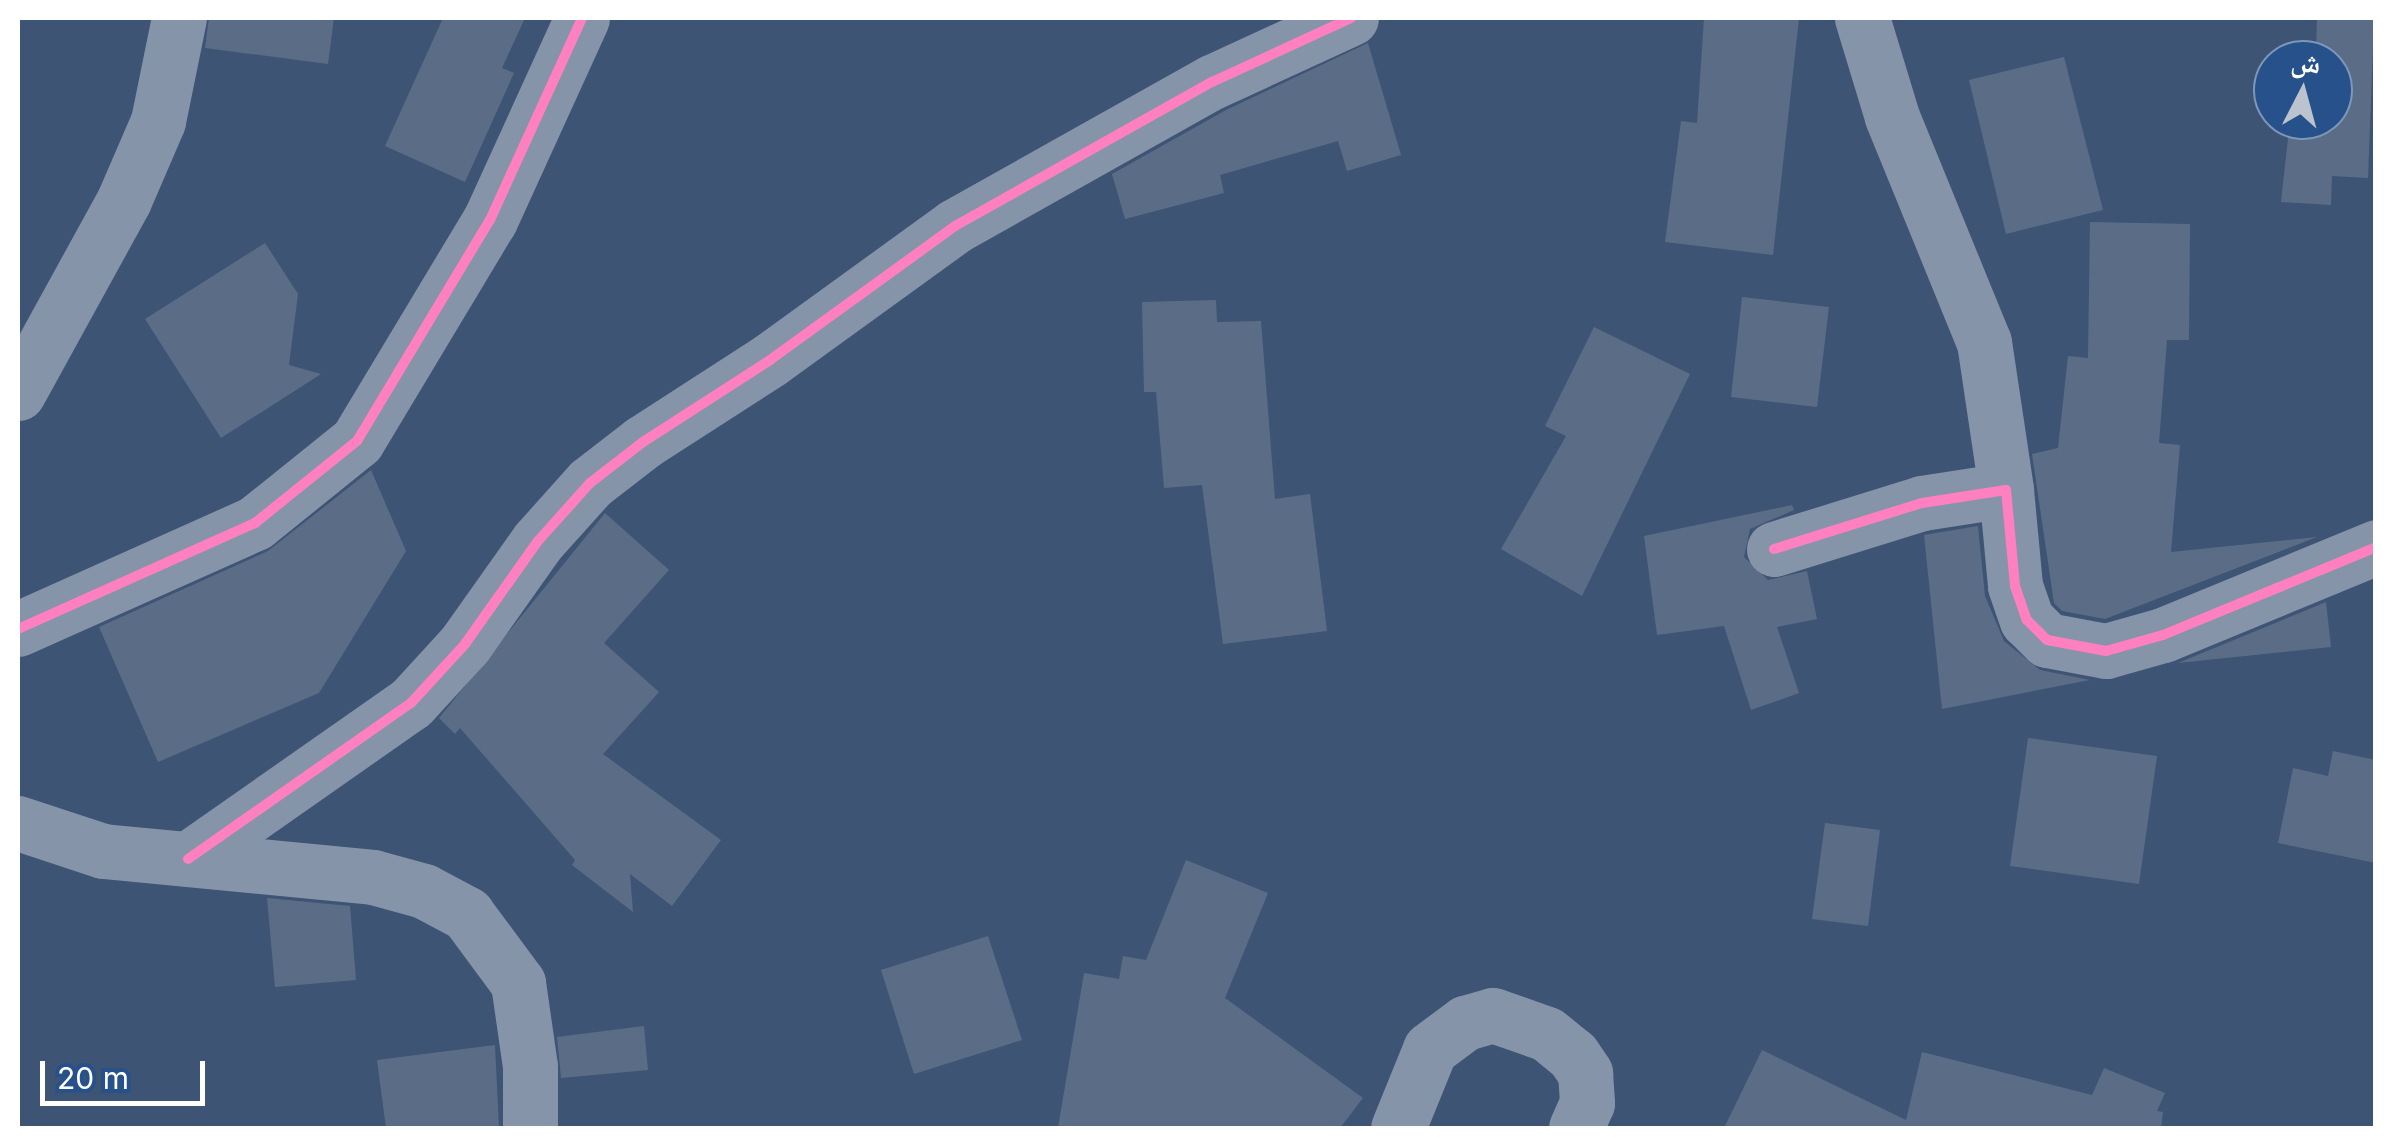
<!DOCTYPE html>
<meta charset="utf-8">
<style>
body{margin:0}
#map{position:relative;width:2393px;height:1146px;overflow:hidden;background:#3e5474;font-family:Inter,"Noto Naskh Arabic",sans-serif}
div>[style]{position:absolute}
.building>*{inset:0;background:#5b6d86}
.minor>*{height:55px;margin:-27.5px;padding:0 27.5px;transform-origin:27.5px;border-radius:27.5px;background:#8594a9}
.cycleway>*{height:10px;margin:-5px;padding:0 5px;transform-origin:5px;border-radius:5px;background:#ff80c0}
span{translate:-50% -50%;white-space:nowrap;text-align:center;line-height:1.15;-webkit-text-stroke:8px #27518b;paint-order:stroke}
.frame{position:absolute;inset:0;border:20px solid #fff;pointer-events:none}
.north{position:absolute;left:2253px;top:40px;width:100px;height:100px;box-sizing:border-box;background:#27518b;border:2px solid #7d97b9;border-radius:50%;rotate:6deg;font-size:28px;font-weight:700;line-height:40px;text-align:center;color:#fff}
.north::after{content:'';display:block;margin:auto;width:35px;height:45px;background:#bbc3ce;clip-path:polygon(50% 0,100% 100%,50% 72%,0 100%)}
.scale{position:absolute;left:40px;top:1061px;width:165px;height:45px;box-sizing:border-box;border:5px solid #fff;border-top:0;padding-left:12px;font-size:30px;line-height:35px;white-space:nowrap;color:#fff;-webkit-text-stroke:8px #27518b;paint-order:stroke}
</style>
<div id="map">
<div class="building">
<div style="clip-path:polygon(209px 18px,334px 18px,328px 64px,205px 48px)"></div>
<div style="clip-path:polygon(443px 18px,525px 18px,502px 68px,514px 73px,465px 182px,385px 146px)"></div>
<div style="clip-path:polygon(1704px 18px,1799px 18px,1773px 255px,1665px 242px,1681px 121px,1697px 123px)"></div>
<div style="clip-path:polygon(2317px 18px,2374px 18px,2368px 178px,2332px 176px,2331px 205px,2281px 202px,2290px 120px,2333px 120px,2333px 60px,2294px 60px,2295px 47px,2316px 49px)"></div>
<div style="clip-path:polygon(1368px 43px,1401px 155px,1347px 171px,1338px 141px,1220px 175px,1224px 193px,1125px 219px,1112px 174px,1226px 110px)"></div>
<div style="clip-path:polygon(2064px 57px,2103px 210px,2006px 234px,1969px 80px)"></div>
<div style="clip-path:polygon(2090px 222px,2190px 224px,2189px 340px,2167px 340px,2159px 443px,2180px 445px,2171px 552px,2317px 537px,2105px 619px,2062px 611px,2054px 603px,2032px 454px,2058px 448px,2068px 356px,2088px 358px)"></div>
<div style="clip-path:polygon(265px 243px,298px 294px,289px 365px,321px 374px,221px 438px,145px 319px)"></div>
<div style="clip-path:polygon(1742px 297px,1829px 307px,1817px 407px,1731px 397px)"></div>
<div style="clip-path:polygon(1216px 300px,1217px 322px,1261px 321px,1275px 499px,1310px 494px,1327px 631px,1223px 644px,1202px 485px,1164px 488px,1156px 392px,1144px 392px,1142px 302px)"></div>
<div style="clip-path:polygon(1594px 327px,1690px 374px,1582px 596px,1501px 549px,1566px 436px,1545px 426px)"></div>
<div style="clip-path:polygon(371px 470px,406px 551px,319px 693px,158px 762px,99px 627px,268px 551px)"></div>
<div style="clip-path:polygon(1792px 505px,1794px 510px,1750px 529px,1744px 557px,1768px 580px,1807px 571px,1817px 619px,1777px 627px,1799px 693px,1751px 710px,1724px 626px,1657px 635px,1644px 536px)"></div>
<div style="clip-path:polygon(605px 513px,669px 570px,604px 643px,659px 692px,603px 754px,721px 840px,672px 906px,630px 874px,633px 912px,572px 865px,575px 860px,460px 728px,455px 734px,439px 718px)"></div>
<div style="clip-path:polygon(1978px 526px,1985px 596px,2004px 641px,2040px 670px,2090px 680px,1942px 709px,1924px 535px)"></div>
<div style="clip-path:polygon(2326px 602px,2331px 647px,2178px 663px)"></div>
<div style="clip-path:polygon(2028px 738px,2157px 756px,2139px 884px,2010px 866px)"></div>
<div style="clip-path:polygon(2333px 751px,2376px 760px,2376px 863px,2278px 843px,2293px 768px,2328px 776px)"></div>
<div style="clip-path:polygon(1825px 823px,1880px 830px,1868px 926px,1812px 919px)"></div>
<div style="clip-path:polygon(1186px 860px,1268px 893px,1225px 998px,1363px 1098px,1340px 1128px,1058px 1128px,1084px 973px,1119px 979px,1123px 956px,1146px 960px)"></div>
<div style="clip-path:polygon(267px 898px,350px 906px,356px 980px,275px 987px)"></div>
<div style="clip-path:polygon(988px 936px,1022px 1040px,914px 1074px,881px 970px)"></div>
<div style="clip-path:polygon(644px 1026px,648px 1070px,561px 1078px,557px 1037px)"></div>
<div style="clip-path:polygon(495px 1045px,499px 1128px,386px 1128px,377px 1060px)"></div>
<div style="clip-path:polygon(1762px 1050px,1906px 1120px,1922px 1052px,2092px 1095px,2104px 1068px,2165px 1093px,2157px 1111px,2163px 1112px,2161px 1128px,1724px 1128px)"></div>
</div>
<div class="minor">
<div style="left:1862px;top:18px;width:103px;rotate:73.1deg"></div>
<div style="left:1892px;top:117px;width:243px;rotate:67.8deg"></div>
<div style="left:1984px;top:342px;width:150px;rotate:81.5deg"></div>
<div style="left:18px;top:393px;width:220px;rotate:-61.2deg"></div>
<div style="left:124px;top:200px;width:86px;rotate:-66.7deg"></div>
<div style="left:158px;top:121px;width:105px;rotate:-78.5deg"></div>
<div style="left:1774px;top:549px;width:155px;rotate:-17.3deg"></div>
<div style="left:1922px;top:503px;width:85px;rotate:-8.8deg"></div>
<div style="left:2006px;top:490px;width:96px;rotate:84.6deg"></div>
<div style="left:2015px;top:586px;width:36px;rotate:71deg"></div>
<div style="left:2027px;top:620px;width:28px;rotate:45deg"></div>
<div style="left:2047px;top:640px;width:60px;rotate:10.6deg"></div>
<div style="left:2106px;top:651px;width:59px;rotate:-15.7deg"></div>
<div style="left:2163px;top:635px;width:230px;rotate:-22.4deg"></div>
<div style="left:18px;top:629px;width:260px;rotate:-24.1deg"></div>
<div style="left:255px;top:523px;width:131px;rotate:-38.8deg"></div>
<div style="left:357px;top:441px;width:258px;rotate:-59deg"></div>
<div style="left:490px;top:220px;width:222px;rotate:-65.5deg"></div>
<div style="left:18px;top:823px;width:89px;rotate:18.2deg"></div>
<div style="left:103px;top:851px;width:271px;rotate:5.5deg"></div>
<div style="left:373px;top:877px;width:53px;rotate:15.4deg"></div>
<div style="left:424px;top:891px;width:49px;rotate:28.1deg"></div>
<div style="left:467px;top:914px;width:86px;rotate:53.5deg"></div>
<div style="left:518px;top:983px;width:84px;rotate:81.8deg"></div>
<div style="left:530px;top:1066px;width:62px;rotate:90deg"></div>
<div style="left:188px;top:859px;width:272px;rotate:-35deg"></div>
<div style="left:411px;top:703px;width:80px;rotate:-47.5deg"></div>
<div style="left:465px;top:644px;width:126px;rotate:-54.7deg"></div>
<div style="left:538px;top:541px;width:78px;rotate:-48.1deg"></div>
<div style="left:590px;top:483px;width:67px;rotate:-37.7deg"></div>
<div style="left:643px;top:442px;width:151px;rotate:-32.8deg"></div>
<div style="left:770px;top:360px;width:228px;rotate:-35.9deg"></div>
<div style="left:955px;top:226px;width:295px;rotate:-29.3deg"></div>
<div style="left:1212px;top:82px;width:153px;rotate:-24.7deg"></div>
<div style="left:1398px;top:1128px;width:85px;rotate:-67.9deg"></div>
<div style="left:1430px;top:1049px;width:44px;rotate:-36.6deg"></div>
<div style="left:1465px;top:1023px;width:29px;rotate:-16deg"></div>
<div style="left:1493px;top:1015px;width:57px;rotate:19.4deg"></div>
<div style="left:1547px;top:1034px;width:33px;rotate:39deg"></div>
<div style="left:1573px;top:1055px;width:22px;rotate:56deg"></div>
<div style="left:1585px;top:1073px;width:30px;rotate:86deg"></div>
<div style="left:1587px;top:1103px;width:27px;rotate:114deg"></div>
</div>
<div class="cycleway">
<div style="left:1774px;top:549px;width:155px;rotate:-17.3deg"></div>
<div style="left:1922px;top:503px;width:85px;rotate:-8.8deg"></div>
<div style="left:2006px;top:490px;width:96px;rotate:84.6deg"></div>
<div style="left:2015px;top:586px;width:36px;rotate:71deg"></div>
<div style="left:2027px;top:620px;width:28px;rotate:45deg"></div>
<div style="left:2047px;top:640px;width:60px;rotate:10.6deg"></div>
<div style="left:2106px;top:651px;width:59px;rotate:-15.7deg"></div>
<div style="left:2163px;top:635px;width:230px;rotate:-22.4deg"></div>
<div style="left:18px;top:629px;width:260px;rotate:-24.1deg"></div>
<div style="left:255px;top:523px;width:131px;rotate:-38.8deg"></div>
<div style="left:357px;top:441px;width:258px;rotate:-59deg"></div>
<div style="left:490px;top:220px;width:222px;rotate:-65.5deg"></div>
<div style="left:188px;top:859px;width:272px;rotate:-35deg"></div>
<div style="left:411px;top:703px;width:80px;rotate:-47.5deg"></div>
<div style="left:465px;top:644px;width:126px;rotate:-54.7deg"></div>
<div style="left:538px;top:541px;width:78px;rotate:-48.1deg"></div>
<div style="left:590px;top:483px;width:67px;rotate:-37.7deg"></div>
<div style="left:643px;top:442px;width:151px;rotate:-32.8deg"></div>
<div style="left:770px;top:360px;width:228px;rotate:-35.9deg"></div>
<div style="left:955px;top:226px;width:295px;rotate:-29.3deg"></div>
<div style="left:1212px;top:82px;width:153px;rotate:-24.7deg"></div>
</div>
<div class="frame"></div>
<div class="north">ش</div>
<div class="scale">20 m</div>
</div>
